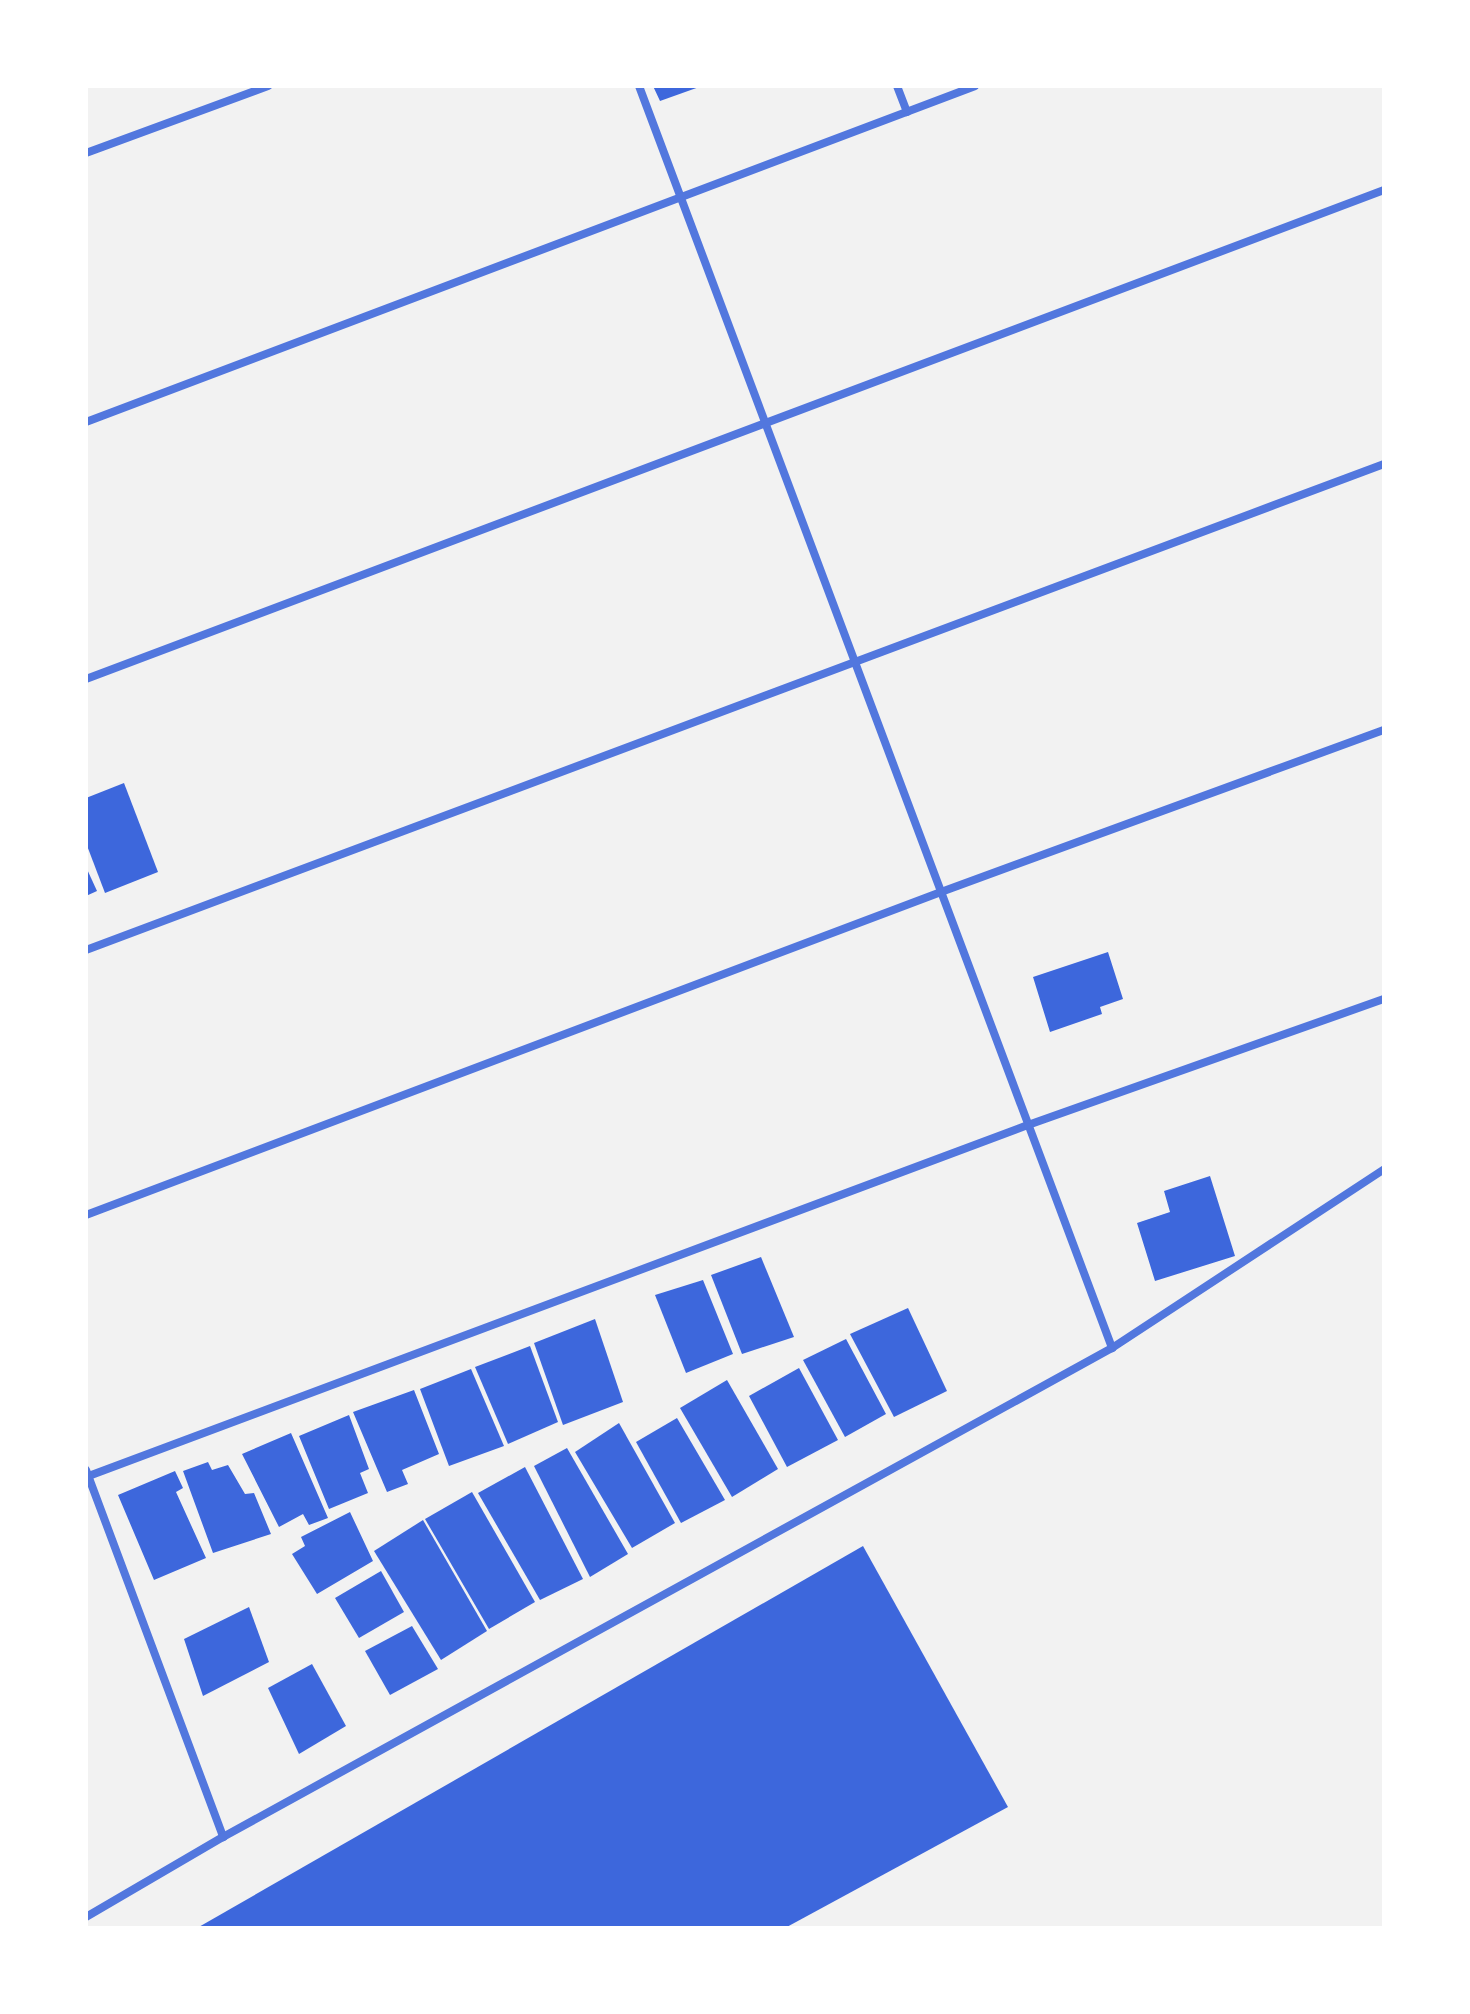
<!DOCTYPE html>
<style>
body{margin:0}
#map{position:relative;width:1470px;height:2014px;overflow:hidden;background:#f2f2f2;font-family:Georgia,serif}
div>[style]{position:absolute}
.building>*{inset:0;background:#3d67dc}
.minor>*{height:8px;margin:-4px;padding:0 4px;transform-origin:4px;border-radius:4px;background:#5277de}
span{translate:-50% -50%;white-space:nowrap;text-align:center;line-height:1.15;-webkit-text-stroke:8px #fff;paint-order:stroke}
.frame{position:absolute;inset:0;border:88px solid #fff;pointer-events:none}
</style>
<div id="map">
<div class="building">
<div style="clip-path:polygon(653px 86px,702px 86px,660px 101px)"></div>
<div style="clip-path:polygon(124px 783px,158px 872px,105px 893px,86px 843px,86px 798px)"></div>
<div style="clip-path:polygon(86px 867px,97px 891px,86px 896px)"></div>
<div style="clip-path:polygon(1108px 952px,1123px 999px,1100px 1007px,1102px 1014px,1050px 1032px,1033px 977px)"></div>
<div style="clip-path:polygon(1210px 1176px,1235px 1256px,1155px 1281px,1137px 1223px,1170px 1212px,1164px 1191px)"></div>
<div style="clip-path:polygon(761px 1257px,794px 1337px,742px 1354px,711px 1275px)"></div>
<div style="clip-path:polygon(703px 1280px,733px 1354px,686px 1373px,655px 1295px)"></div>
<div style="clip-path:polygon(908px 1308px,947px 1391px,894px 1417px,850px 1334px)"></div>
<div style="clip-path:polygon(595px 1319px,623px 1402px,563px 1425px,534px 1343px)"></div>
<div style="clip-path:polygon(846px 1339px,886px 1414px,845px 1437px,803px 1360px)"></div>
<div style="clip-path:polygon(530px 1346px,558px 1422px,508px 1444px,475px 1367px)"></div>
<div style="clip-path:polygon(799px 1368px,838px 1440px,787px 1467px,749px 1396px)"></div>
<div style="clip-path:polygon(471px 1369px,504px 1446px,449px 1466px,420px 1389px)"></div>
<div style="clip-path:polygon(727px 1380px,778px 1469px,732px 1497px,680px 1408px)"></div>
<div style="clip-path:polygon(414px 1390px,439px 1454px,402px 1470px,408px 1484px,387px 1492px,353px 1412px)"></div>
<div style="clip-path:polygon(349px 1415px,369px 1469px,360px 1473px,368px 1493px,329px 1509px,299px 1436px)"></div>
<div style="clip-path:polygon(677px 1418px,725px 1500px,681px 1523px,636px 1442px)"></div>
<div style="clip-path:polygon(619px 1423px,675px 1523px,632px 1548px,575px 1452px)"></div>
<div style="clip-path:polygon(291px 1433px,328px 1518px,309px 1525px,303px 1514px,279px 1527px,242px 1454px)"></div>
<div style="clip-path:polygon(567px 1448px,628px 1554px,590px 1577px,534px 1466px)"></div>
<div style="clip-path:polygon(208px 1462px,212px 1470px,228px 1465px,245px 1494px,254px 1493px,271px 1534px,213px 1553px,183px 1471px)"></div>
<div style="clip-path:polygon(525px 1467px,583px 1579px,540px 1600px,478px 1493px)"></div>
<div style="clip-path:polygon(175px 1471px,183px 1488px,176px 1492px,206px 1558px,154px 1580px,118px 1495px)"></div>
<div style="clip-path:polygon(472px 1492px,535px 1602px,489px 1629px,425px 1519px)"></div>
<div style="clip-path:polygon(350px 1512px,373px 1561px,317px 1594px,292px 1554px,305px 1546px,301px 1537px)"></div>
<div style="clip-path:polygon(423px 1520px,487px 1631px,441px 1660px,374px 1551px)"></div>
<div style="clip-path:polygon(863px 1546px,1008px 1807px,785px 1928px,197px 1928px)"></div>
<div style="clip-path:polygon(381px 1571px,404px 1612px,359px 1638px,335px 1598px)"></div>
<div style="clip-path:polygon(249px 1607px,269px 1662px,203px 1696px,184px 1639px)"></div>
<div style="clip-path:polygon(412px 1626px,438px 1669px,390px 1695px,365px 1651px)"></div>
<div style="clip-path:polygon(312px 1664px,346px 1726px,299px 1754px,268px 1688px)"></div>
</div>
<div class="minor">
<div style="left:639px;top:86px;width:1348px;rotate:69.45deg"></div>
<div style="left:897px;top:86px;width:28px;rotate:69deg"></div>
<div style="left:86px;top:153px;width:194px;rotate:-20.2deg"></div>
<div style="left:86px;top:422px;width:950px;rotate:-20.7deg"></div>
<div style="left:86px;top:679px;width:1387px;rotate:-20.64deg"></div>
<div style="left:86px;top:950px;width:1386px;rotate:-20.53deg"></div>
<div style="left:86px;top:1215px;width:914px;rotate:-20.7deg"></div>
<div style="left:941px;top:892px;width:472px;rotate:-20.1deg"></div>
<div style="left:86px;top:1470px;width:392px;rotate:69.5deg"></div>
<div style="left:86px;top:1477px;width:1006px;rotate:-20.49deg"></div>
<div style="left:1028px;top:1125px;width:378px;rotate:-19.5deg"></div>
<div style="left:86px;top:1917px;width:159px;rotate:-30.3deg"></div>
<div style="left:223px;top:1837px;width:1015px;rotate:-28.81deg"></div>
<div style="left:1112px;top:1348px;width:326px;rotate:-33.3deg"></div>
</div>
<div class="frame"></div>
</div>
